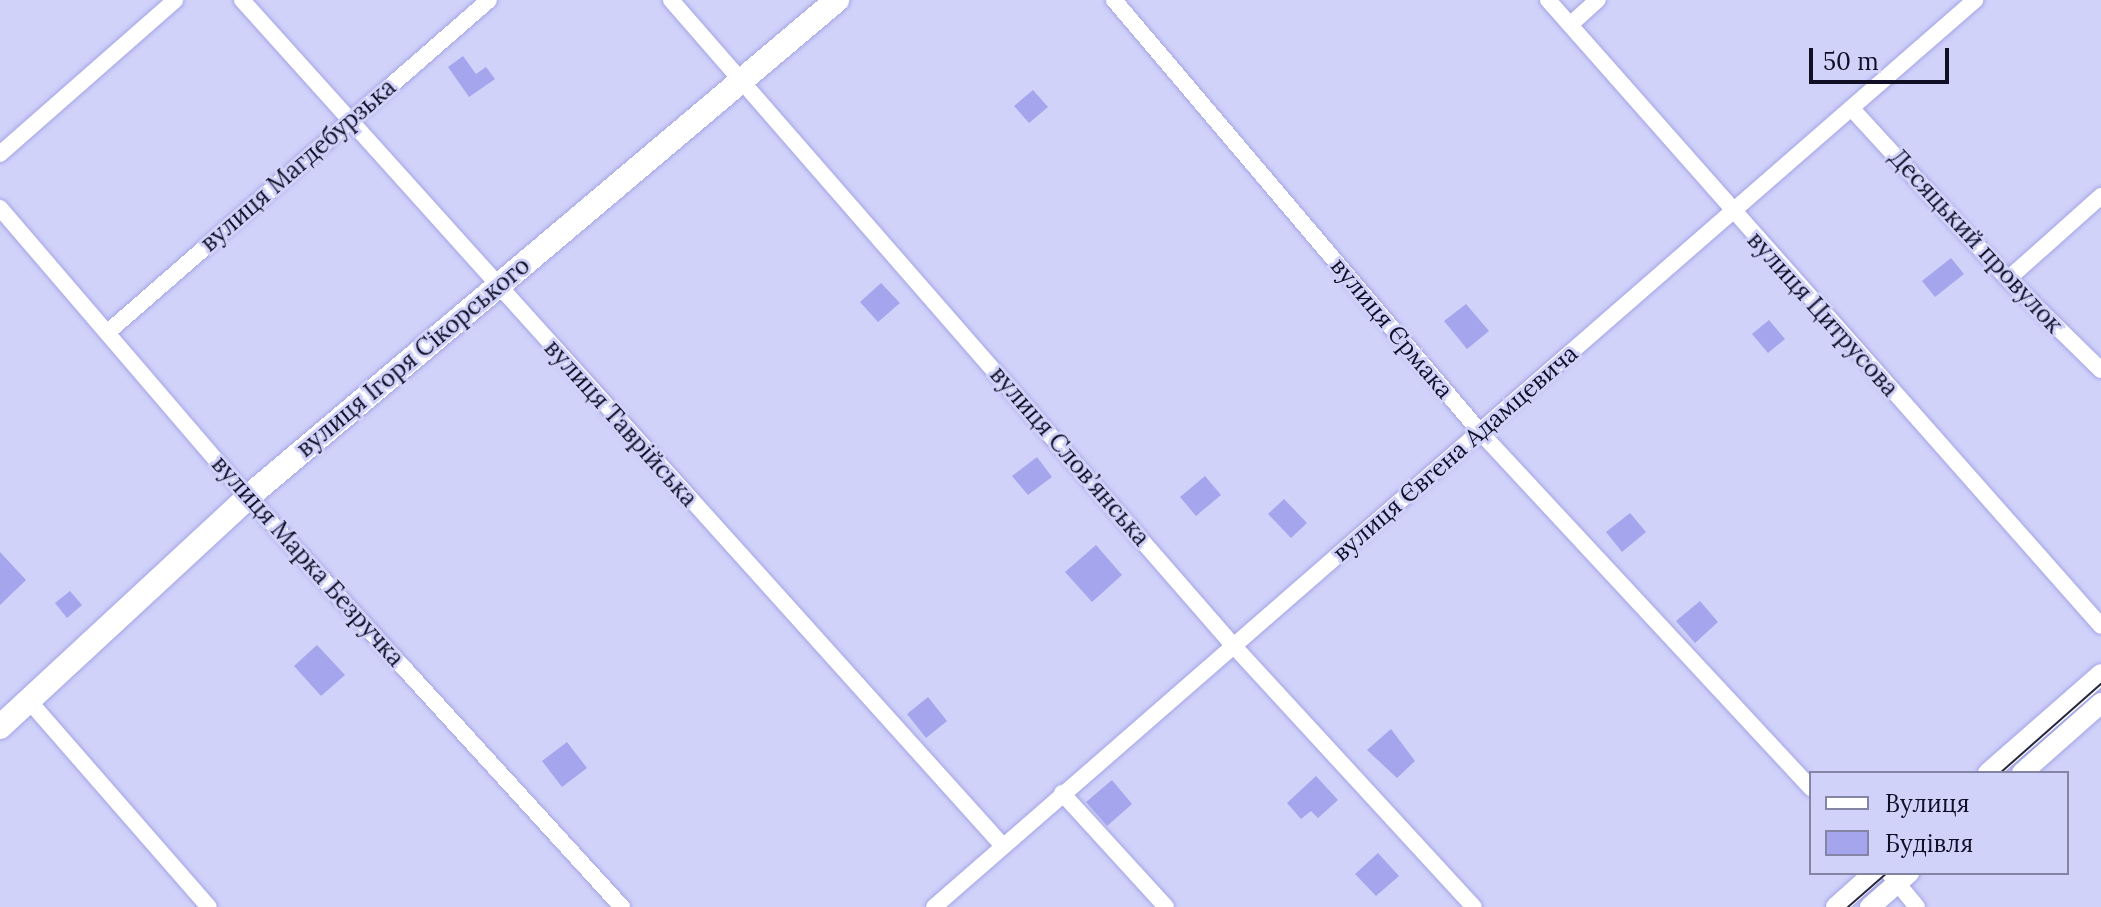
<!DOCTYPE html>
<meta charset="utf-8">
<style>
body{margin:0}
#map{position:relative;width:2101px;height:907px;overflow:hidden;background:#d1d2fa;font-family:Lora,serif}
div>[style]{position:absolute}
.building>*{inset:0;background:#a4a5ed}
.roads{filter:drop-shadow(0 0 2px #a4a5e4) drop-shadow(0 0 2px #a4a5e4)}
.minor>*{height:16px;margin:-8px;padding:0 8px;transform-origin:8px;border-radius:8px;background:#fff}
.tertiary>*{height:20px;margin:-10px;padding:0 10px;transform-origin:10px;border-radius:10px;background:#fff}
.secondary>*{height:24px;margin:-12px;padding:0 12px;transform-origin:12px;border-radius:12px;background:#fff}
.tram>*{height:2px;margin:-1px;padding:0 1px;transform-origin:1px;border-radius:1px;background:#26263f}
span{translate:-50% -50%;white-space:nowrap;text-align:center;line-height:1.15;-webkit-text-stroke:6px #d1d2fa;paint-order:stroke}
.street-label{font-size:24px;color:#100f26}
.legend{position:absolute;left:1809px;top:771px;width:260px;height:104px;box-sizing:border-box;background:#d1d2fa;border:2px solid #8484a5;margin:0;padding:10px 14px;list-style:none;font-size:24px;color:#100f26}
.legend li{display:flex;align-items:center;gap:16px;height:40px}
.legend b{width:40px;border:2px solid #8484a5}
.scale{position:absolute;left:1809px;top:48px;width:140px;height:36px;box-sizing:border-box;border:4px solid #100f26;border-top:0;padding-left:10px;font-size:24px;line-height:28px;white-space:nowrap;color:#100f26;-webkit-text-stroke:6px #d1d2fa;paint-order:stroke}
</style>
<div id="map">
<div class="building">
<div style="clip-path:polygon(463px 56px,476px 74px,486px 67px,495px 79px,469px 97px,448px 67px)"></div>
<div style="clip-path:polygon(1033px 90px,1048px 107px,1029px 123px,1014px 106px)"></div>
<div style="clip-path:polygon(1951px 258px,1964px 274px,1935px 297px,1922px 281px)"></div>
<div style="clip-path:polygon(881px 283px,900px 303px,878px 322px,860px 302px)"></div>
<div style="clip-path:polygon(1466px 304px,1489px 331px,1467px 349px,1444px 321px)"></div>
<div style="clip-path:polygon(1769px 320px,1785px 339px,1768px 353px,1752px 334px)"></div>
<div style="clip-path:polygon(1037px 457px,1052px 477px,1028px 495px,1012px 476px)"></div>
<div style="clip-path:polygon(1205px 476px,1221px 495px,1196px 516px,1180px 497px)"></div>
<div style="clip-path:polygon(1284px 499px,1307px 523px,1291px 538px,1268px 514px)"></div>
<div style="clip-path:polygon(1630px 513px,1646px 532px,1622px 552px,1606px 532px)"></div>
<div style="clip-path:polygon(1096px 545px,1122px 575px,1092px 602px,1065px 572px)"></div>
<div style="clip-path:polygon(0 552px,26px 580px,0 605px)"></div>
<div style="clip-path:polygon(70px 591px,82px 605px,67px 618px,55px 603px)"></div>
<div style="clip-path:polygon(1700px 601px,1718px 622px,1695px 643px,1676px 621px)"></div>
<div style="clip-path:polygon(317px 645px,345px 675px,321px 696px,294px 666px)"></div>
<div style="clip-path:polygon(928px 697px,947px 721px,926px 738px,907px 714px)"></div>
<div style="clip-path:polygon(1391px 729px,1415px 761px,1397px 778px,1367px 750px)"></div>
<div style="clip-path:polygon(567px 742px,587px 768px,562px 787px,542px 761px)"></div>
<div style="clip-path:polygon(1316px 776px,1338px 800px,1318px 818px,1311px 811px,1301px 819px,1287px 803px)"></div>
<div style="clip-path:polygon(1112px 780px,1132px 804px,1107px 826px,1086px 802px)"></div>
<div style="clip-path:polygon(1378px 853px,1399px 876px,1376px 896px,1355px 874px)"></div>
</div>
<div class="roads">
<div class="minor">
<div style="left:242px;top:0;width:1136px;rotate:48.03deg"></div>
<div style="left:671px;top:0;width:854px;rotate:48.94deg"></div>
<div style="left:1232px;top:644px;width:357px;rotate:47.4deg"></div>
<div style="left:1114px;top:0;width:568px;rotate:49.72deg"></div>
<div style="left:1481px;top:433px;width:485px;rotate:47.1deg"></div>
<div style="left:1548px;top:0;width:835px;rotate:48.54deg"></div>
<div style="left:1571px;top:24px;width:36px;rotate:-42deg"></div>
<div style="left:1853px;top:110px;width:229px;rotate:47.5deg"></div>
<div style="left:2008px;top:279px;width:130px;rotate:44.4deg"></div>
<div style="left:0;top:154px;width:233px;rotate:-41.3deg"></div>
<div style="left:0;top:208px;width:381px;rotate:49.4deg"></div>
<div style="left:248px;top:497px;width:555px;rotate:47.63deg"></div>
<div style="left:2008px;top:279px;width:125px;rotate:-41.7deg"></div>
<div style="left:108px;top:332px;width:505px;rotate:-41.07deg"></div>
<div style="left:30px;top:702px;width:272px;rotate:48.9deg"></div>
<div style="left:1062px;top:793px;width:154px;rotate:47.6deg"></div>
<div style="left:1889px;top:873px;width:44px;rotate:50.5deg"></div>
<div style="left:934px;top:907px;width:1381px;rotate:-41.06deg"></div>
</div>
<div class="tertiary">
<div style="left:1988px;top:773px;width:150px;rotate:-41.2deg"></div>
<div style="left:2022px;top:773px;width:106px;rotate:-41.5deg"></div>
<div style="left:1836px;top:907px;width:51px;rotate:-41.8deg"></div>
<div style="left:1870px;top:907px;width:52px;rotate:-41.1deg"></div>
</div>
<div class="secondary">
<div style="left:0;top:727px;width:338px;rotate:-42.8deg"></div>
<div style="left:248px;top:497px;width:771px;rotate:-40.16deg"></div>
</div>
</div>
<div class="tram">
<div style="left:2000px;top:773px;width:135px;rotate:-41.4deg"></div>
<div style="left:1848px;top:907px;width:52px;rotate:-41.1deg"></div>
</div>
<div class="street-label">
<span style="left:298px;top:165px;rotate:-41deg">вулиця Магдебурзька</span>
<span style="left:1976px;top:241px;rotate:47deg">Десяцький провулок</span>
<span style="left:1823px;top:314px;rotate:48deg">вулиця Цитрусова</span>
<span style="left:1392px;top:328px;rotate:50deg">вулиця Єрмака</span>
<span style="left:413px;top:357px;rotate:-40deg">вулиця Ігоря Сікорського</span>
<span style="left:621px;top:423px;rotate:48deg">вулиця Таврійська</span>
<span style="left:1455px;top:453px;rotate:-41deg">вулиця Євгена Адамцевича</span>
<span style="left:1070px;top:456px;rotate:49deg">вулиця Слов’янська</span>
<span style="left:308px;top:561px;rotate:48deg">вулиця Марка Безручка</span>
</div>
<ul class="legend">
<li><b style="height:10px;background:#fff"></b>Вулиця</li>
<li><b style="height:22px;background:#a4a5ed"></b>Будівля</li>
</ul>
<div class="scale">50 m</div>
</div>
